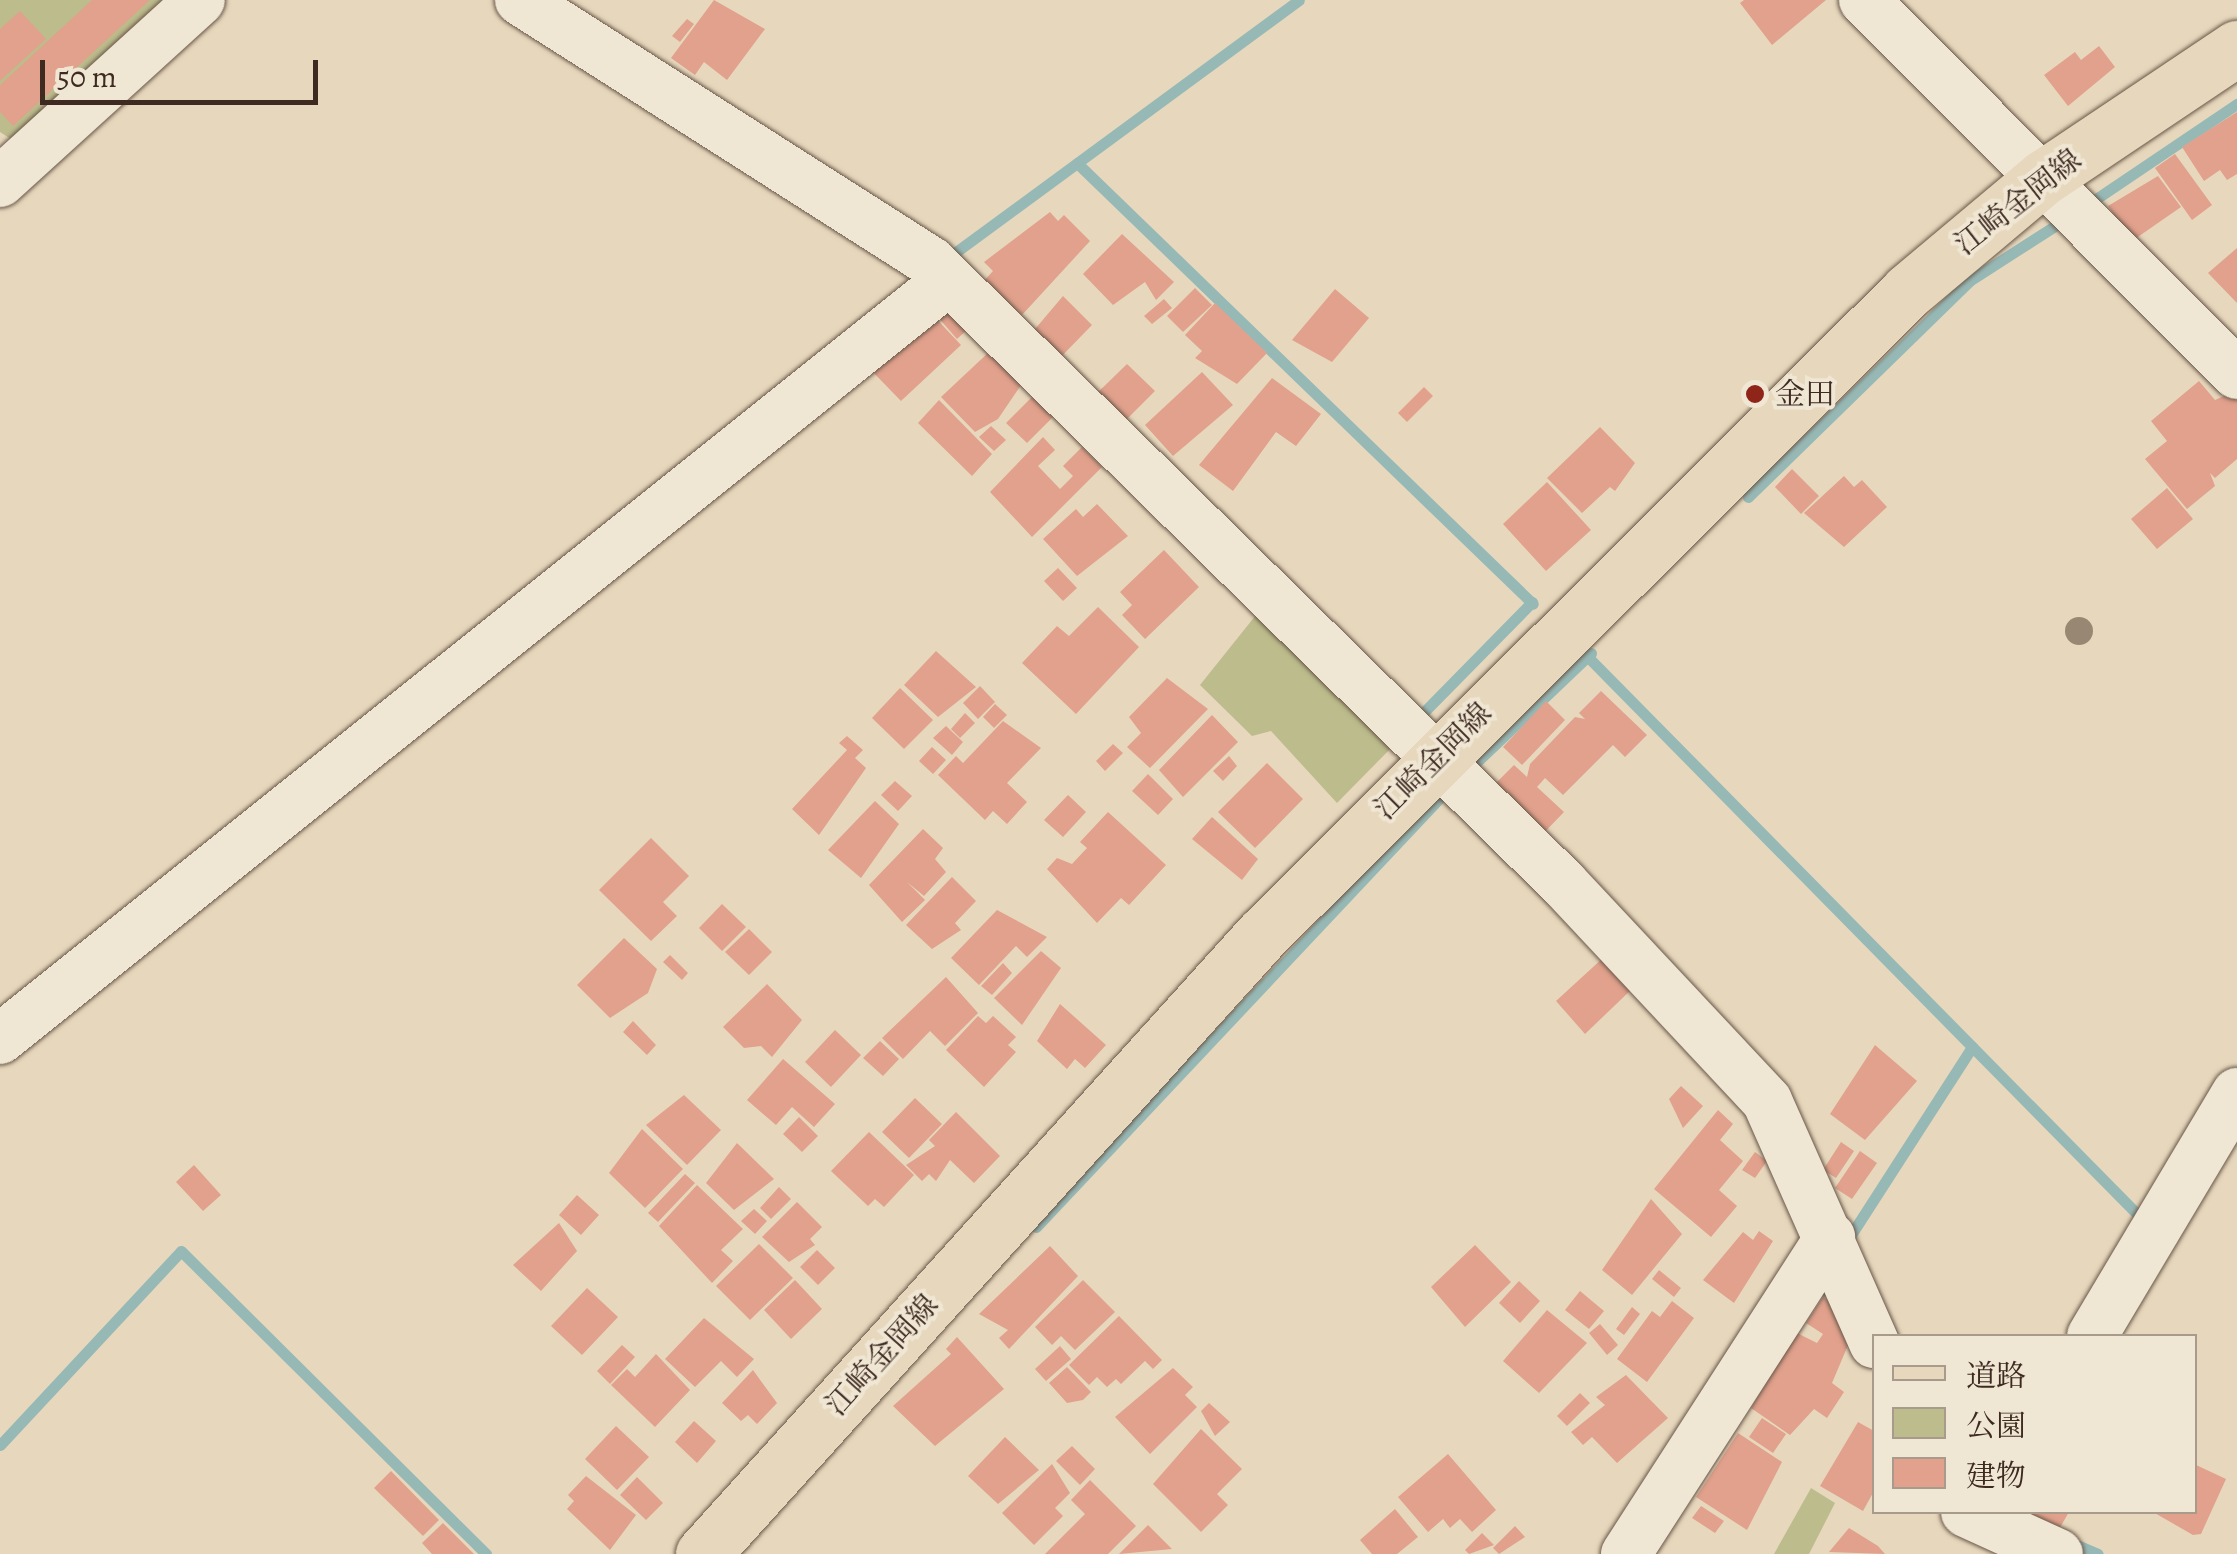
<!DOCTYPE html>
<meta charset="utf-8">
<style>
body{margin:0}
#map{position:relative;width:2237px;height:1554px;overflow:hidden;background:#e7d8bd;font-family:Alegreya,"Noto Serif JP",serif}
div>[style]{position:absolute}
.green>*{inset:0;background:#bdbc8c}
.stream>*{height:11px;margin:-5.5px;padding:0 5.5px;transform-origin:5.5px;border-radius:5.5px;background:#97b9b6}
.building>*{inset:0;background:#e1a18c}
.roads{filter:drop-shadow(0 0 2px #685648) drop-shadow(0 0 2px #685648)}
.minor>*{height:50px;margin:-25px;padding:0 25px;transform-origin:25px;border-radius:25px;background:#efe6d4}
.major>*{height:55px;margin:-27.5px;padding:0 27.5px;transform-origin:27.5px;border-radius:27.5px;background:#e7d8bd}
.trees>*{width:28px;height:28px;margin:-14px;border-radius:50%;background:#988873}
.dots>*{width:28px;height:28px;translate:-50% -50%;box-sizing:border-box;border:5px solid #efe6d4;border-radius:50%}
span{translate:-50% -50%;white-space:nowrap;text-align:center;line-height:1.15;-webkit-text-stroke:8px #efe6d4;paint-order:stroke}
.street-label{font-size:30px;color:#3e2a21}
.poi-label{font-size:30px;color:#3e2a21}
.left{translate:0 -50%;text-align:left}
.legend{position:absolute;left:1872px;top:1334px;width:325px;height:180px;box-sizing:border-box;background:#efe6d4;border:2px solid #a89b8c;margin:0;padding:12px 18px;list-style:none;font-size:30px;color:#3e2a21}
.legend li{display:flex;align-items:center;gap:20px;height:50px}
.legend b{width:50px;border:2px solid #a89b8c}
.scale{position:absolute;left:40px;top:60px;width:278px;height:45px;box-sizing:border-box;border:5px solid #3e2a21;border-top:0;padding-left:12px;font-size:30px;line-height:35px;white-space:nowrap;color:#3e2a21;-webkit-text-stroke:8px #efe6d4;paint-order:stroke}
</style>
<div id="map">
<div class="green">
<div style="clip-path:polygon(0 0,171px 0,14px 141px,0 132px)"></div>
<div style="clip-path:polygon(1256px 615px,1396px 743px,1337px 803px,1271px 731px,1252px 736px,1200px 685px)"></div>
<div style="clip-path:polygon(1811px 1488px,1835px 1503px,1809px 1554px,1774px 1554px)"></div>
</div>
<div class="stream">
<div style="left:1077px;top:163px;width:634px;rotate:44.04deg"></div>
<div style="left:2087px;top:205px;width:181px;rotate:-34deg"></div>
<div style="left:945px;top:260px;width:439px;rotate:-36.3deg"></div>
<div style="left:1748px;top:497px;width:309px;rotate:-44.3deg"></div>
<div style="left:1969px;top:281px;width:117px;rotate:-32.7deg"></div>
<div style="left:1584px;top:653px;width:788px;rotate:45.41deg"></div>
<div style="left:2137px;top:1214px;width:12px;rotate:9deg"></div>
<div style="left:1415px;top:721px;width:167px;rotate:-45.5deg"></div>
<div style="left:1465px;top:773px;width:174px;rotate:-43.6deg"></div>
<div style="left:1036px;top:1227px;width:601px;rotate:-46.75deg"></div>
<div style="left:1847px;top:1241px;width:231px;rotate:-57.2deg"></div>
<div style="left:0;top:1445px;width:265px;rotate:-47deg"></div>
<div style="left:181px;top:1251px;width:430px;rotate:44.8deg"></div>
<div style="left:2070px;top:1542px;width:30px;rotate:23deg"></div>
</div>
<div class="building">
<div style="clip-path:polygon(92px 0,150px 0,13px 126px,0 112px,0 85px)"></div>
<div style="clip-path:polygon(714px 0,765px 29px,727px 80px,704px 62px,695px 75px,671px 58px)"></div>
<div style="clip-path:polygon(1826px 0,1772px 45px,1740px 3px,1744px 0)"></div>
<div style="clip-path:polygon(20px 11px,46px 39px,0 81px,0 29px)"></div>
<div style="clip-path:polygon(687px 19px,694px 24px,680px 42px,672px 36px)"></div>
<div style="clip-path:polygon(2099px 46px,2115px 67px,2068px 106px,2044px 75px,2075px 52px,2081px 60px)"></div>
<div style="clip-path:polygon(2237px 112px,2237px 174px,2227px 180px,2220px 170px,2204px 181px,2182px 147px)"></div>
<div style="clip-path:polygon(2175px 154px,2212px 205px,2192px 220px,2155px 168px)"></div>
<div style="clip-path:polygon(2158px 176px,2181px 207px,2132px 241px,2108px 206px)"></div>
<div style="clip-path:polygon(1050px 212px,1058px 221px,1064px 215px,1090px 241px,1022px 315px,982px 283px,993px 271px,984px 262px)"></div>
<div style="clip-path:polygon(1122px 234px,1174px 282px,1156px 300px,1145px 282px,1113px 305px,1083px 274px)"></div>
<div style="clip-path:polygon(2237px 248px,2237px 303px,2208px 273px)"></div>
<div style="clip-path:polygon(1195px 288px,1212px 305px,1183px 332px,1167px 316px)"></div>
<div style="clip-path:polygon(1335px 289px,1369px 318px,1332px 362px,1292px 340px)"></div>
<div style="clip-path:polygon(1063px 296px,1092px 325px,1056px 362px,1030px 335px)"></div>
<div style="clip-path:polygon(1164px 299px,1172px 308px,1152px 324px,1144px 316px)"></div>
<div style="clip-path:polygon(1215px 303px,1267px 353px,1237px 384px,1195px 358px,1202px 351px,1185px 335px)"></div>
<div style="clip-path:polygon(950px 304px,970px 327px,957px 339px,937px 316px)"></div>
<div style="clip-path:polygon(929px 311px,961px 345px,901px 401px,868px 367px)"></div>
<div style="clip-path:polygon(989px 352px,1021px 385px,998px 419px,975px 432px,941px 397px)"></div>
<div style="clip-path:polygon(1127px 364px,1155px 391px,1120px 426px,1092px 398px)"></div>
<div style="clip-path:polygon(1202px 372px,1233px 405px,1173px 456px,1145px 425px)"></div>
<div style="clip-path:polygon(1272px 378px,1321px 414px,1296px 446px,1276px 432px,1233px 491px,1199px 465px)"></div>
<div style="clip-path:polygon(2199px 381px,2215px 400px,2237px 390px,2237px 459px,2215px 478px,2210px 473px,2215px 486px,2187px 509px,2145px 459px,2167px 441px,2151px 421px)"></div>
<div style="clip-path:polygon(1424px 387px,1433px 396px,1407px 422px,1398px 413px)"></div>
<div style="clip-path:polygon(1032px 397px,1053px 417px,1027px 443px,1006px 423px)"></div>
<div style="clip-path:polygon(939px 400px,992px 454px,972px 476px,918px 423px)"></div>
<div style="clip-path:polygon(991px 426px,1006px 440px,994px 451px,979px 437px)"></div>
<div style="clip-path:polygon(1600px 427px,1635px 463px,1615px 491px,1610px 487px,1582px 513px,1547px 478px)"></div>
<div style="clip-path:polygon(1043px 437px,1055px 450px,1038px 466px,1060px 489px,1073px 476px,1063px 466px,1082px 447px,1102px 467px,1032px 537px,990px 492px)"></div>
<div style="clip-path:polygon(1792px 469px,1819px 496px,1801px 514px,1775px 487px)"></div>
<div style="clip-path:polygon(1844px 476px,1854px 487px,1862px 480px,1887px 507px,1844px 547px,1804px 513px)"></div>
<div style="clip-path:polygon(1547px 482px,1591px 530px,1546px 571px,1503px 524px)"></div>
<div style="clip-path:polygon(2167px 488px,2193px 519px,2157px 549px,2131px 519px)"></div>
<div style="clip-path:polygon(1097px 504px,1128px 536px,1077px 576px,1043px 539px,1076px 509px,1083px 517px)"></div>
<div style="clip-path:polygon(1164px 550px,1199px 587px,1145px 639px,1122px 615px,1132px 605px,1120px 592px)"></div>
<div style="clip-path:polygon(1058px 568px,1077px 588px,1063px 601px,1044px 581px)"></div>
<div style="clip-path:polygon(1098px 607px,1139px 647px,1076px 714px,1022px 663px,1057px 626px,1069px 636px)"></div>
<div style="clip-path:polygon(936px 651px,976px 687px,938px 717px,904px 685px)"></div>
<div style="clip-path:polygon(1167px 678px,1208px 709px,1150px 768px,1127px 747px,1141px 733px,1129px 717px)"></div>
<div style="clip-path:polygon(980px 686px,995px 702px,978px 719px,963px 703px)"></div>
<div style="clip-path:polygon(900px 688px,933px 720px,904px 749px,872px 718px)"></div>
<div style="clip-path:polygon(1601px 691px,1647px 735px,1625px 757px,1613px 745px,1563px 795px,1545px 778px,1537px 787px,1564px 812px,1536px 841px,1486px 793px,1514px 765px,1527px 777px,1530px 764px,1575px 717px,1585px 719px,1579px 713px)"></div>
<div style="clip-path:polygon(1546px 701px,1565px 720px,1522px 765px,1503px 747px)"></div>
<div style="clip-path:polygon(995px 704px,1007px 715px,994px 728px,983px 717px)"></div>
<div style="clip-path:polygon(965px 713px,975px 723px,960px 738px,951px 729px)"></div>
<div style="clip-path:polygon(1212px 715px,1238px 742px,1183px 797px,1159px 770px)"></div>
<div style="clip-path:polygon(1003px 721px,1041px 748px,1007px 783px,1027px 802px,1007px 824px,993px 811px,985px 820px,938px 775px,956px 756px,963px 763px)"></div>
<div style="clip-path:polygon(946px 726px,963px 742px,952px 755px,933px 738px)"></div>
<div style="clip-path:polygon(847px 736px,863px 750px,855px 758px,866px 768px,819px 835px,792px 809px,847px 750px,839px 743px)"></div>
<div style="clip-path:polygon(1113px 744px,1123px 753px,1105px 771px,1096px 761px)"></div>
<div style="clip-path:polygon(932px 747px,946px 760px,933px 774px,919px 761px)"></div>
<div style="clip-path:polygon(1229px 756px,1237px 766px,1223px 781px,1213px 771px)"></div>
<div style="clip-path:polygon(1267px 763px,1303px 799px,1255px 848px,1218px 812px)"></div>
<div style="clip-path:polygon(1148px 774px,1173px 799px,1158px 815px,1132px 791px)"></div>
<div style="clip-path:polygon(895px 781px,912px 796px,898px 811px,881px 795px)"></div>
<div style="clip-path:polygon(1068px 795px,1086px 812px,1063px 837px,1044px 820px)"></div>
<div style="clip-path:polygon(875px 801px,899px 824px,861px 878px,828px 850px)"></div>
<div style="clip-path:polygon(1108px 812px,1166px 865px,1129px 905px,1121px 898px,1097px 923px,1047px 869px,1057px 858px,1072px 864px,1087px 848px,1080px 842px)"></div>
<div style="clip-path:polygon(1212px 817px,1258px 859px,1242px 880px,1192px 839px)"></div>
<div style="clip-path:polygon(923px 829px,943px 848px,935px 859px,946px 872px,924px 896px,907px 882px,925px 900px,902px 922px,869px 885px)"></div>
<div style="clip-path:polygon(651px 838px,689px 876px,663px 902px,677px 916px,651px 941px,599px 890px)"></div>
<div style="clip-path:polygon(952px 877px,976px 901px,955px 923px,961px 930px,932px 949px,906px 925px)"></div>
<div style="clip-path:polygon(722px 904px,746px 927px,722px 951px,699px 928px)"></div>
<div style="clip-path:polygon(997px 910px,1047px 937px,1027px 957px,1016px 946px,979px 985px,951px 958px)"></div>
<div style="clip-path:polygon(749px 929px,772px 952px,749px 975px,725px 952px)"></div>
<div style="clip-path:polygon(624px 938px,657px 969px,648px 993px,610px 1018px,577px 985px)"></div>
<div style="clip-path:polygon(1041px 951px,1061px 968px,1022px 1025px,994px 998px)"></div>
<div style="clip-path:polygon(670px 955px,688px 973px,682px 980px,663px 962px)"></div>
<div style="clip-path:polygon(1604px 957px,1633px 988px,1585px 1034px,1556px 1001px)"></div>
<div style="clip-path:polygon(1003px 963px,1012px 973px,992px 995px,981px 986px)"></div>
<div style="clip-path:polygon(946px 977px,978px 1013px,945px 1046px,930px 1031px,903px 1059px,882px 1038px)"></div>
<div style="clip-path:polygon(767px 984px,802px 1020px,772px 1057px,761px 1046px,744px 1048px,723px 1027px)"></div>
<div style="clip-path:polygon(1060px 1004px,1106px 1045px,1085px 1068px,1075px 1059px,1067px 1069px,1037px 1041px)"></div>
<div style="clip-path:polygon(978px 1016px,986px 1023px,993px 1016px,1016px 1037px,1008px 1045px,1016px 1052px,984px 1087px,946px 1050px)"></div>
<div style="clip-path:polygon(633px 1021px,656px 1045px,647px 1055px,623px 1032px)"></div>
<div style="clip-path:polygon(835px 1030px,861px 1055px,831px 1087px,805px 1062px)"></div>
<div style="clip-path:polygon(880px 1041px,899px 1059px,883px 1076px,863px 1058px)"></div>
<div style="clip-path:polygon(1875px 1045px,1917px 1081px,1865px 1140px,1830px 1114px)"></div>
<div style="clip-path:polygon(783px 1059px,835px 1104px,814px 1127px,792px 1107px,776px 1125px,747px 1100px)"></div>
<div style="clip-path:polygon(1681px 1086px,1703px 1106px,1683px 1128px,1669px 1099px)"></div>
<div style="clip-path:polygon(684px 1095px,721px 1130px,687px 1165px,646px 1125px)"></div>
<div style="clip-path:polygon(915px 1098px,942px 1124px,909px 1158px,882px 1132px)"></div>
<div style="clip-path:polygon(1718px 1110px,1733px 1124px,1720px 1140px,1743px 1161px,1719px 1190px,1737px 1206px,1711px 1237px,1654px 1189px)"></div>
<div style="clip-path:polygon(956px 1112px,1000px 1156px,974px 1183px,950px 1160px,936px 1181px,929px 1174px,922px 1181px,906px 1165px,935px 1146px,929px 1140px)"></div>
<div style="clip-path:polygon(799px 1117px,818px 1136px,802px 1152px,783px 1134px)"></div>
<div style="clip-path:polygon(642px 1129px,683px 1169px,645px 1208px,609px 1173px)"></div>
<div style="clip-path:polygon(869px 1132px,914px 1175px,884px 1207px,875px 1199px,868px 1206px,831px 1171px)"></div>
<div style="clip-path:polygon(1841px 1142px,1854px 1151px,1836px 1178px,1823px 1170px)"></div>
<div style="clip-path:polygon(737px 1143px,774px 1179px,734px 1210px,706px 1183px)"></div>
<div style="clip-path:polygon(1860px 1151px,1877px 1163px,1852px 1199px,1835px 1188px)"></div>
<div style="clip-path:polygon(1755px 1152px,1767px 1161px,1755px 1178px,1742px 1170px)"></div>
<div style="clip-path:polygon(194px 1165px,221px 1195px,203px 1211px,176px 1182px)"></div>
<div style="clip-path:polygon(685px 1174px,695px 1183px,658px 1222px,648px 1213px)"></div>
<div style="clip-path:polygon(697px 1185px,743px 1229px,721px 1250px,733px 1261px,712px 1283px,659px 1226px)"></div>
<div style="clip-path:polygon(779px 1187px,791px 1199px,771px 1219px,760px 1208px)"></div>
<div style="clip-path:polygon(577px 1195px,599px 1215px,581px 1235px,559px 1215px)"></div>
<div style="clip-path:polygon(1651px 1199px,1682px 1234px,1632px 1295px,1602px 1270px)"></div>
<div style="clip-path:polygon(797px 1202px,822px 1227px,810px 1239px,815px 1245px,789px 1262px,762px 1237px)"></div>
<div style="clip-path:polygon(754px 1209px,767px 1221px,755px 1234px,741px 1221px)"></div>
<div style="clip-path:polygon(559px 1223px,577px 1251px,541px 1291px,513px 1265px)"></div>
<div style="clip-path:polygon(1759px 1231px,1773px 1241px,1734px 1303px,1703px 1280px,1743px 1232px,1753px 1240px)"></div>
<div style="clip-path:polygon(759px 1244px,793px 1278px,750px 1320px,716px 1286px)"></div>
<div style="clip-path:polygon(1475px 1245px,1511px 1282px,1465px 1327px,1431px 1287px)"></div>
<div style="clip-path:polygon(1050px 1246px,1078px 1276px,1009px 1349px,999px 1338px,1008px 1330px,979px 1314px)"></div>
<div style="clip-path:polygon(817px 1250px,835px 1268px,818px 1285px,800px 1267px)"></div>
<div style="clip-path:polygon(1659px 1270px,1681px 1288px,1674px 1297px,1652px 1279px)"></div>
<div style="clip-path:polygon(795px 1280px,822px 1309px,791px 1339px,764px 1310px)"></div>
<div style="clip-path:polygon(1083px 1280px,1115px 1312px,1075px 1350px,1061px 1336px,1052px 1345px,1035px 1327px)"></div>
<div style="clip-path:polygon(1519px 1281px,1540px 1301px,1520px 1323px,1499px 1303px)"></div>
<div style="clip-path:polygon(587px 1288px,618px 1317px,582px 1355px,551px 1326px)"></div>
<div style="clip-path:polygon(1580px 1291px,1604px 1311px,1589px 1329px,1565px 1310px)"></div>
<div style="clip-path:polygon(1823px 1297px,1846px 1312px,1854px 1331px,1832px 1383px,1844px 1392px,1827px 1418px,1814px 1409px,1790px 1435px,1751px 1408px,1795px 1332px,1817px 1343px,1823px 1334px,1806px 1323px)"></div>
<div style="clip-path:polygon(1672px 1301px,1694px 1318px,1647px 1382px,1617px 1359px,1652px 1311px,1660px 1317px)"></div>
<div style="clip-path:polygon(1632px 1307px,1640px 1314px,1624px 1335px,1616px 1329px)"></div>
<div style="clip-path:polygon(1547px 1310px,1587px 1343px,1539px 1393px,1503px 1361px)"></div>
<div style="clip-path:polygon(1119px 1316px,1162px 1360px,1153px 1369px,1145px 1361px,1121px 1384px,1116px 1379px,1107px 1387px,1097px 1377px,1089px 1385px,1069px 1365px)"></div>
<div style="clip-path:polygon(704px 1318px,754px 1359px,737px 1377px,721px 1361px,695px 1387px,665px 1359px)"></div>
<div style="clip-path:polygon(1600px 1324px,1618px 1345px,1607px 1355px,1589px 1333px)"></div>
<div style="clip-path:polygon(957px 1337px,1004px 1389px,935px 1446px,893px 1406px,951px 1354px,946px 1349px)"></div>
<div style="clip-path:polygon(622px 1345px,635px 1357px,610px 1384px,597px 1371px)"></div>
<div style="clip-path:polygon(1060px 1346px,1071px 1359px,1046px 1381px,1035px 1369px)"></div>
<div style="clip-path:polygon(656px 1354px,690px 1390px,655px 1427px,611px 1385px,627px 1369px,635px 1377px)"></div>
<div style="clip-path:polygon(1067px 1367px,1091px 1392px,1083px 1400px,1067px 1403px,1049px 1383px)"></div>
<div style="clip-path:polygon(1173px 1368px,1193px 1387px,1185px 1395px,1197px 1407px,1150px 1454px,1115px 1417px)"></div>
<div style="clip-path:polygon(753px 1370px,777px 1403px,757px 1424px,748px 1415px,741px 1421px,722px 1403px)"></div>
<div style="clip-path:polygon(1626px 1375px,1668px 1418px,1617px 1463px,1592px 1437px,1583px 1445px,1571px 1432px,1605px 1405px,1596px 1397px)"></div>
<div style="clip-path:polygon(1580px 1393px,1590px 1403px,1567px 1426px,1557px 1416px)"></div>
<div style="clip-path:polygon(1209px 1403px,1230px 1422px,1215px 1436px,1201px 1411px)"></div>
<div style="clip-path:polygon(1762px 1418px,1786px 1434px,1773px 1453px,1749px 1437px)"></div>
<div style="clip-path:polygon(694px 1421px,716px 1441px,697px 1463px,675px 1442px)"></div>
<div style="clip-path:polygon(1858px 1422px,1874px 1431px,1874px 1491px,1863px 1511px,1820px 1486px)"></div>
<div style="clip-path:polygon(616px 1426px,649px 1457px,617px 1490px,585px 1459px)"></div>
<div style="clip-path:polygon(1201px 1429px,1242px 1469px,1217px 1494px,1228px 1505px,1201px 1532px,1153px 1484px)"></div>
<div style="clip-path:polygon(1738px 1433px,1782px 1462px,1747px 1530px,1696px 1497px)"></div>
<div style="clip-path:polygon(1005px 1437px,1039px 1470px,998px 1504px,968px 1476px)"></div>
<div style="clip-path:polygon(1072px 1446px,1095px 1469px,1080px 1485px,1056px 1461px)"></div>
<div style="clip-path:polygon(1448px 1454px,1496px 1510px,1472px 1532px,1460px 1519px,1450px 1528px,1443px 1519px,1428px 1532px,1398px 1497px)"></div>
<div style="clip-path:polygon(1052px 1464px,1070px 1493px,1055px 1508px,1063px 1516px,1034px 1545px,1002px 1513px)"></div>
<div style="clip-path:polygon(2194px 1464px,2226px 1479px,2201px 1534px,2193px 1535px,2153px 1512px,2194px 1512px)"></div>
<div style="clip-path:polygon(391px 1471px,439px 1520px,423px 1536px,374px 1488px)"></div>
<div style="clip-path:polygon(586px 1476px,636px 1515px,610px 1550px,567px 1509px,574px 1501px,568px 1495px)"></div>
<div style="clip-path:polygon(637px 1477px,663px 1503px,646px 1520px,620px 1495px)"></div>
<div style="clip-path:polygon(1090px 1480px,1136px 1526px,1108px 1554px,1045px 1554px,1085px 1514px,1071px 1500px)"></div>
<div style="clip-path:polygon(1701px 1506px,1724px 1521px,1715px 1533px,1692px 1518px)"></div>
<div style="clip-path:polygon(1395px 1509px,1418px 1537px,1397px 1554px,1372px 1554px,1360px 1540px)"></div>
<div style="clip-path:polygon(2011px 1512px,2069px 1512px,2058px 1531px)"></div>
<div style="clip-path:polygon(443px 1523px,474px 1554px,432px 1554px,422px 1543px)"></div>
<div style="clip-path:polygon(1148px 1525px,1172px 1549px,1119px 1554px)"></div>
<div style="clip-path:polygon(1515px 1526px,1525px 1537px,1499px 1554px,1493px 1548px)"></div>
<div style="clip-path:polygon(1849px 1528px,1878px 1546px,1885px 1554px,1829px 1552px)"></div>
<div style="clip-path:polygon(1482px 1533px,1494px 1545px,1469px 1554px,1465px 1550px)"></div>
</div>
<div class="roads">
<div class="minor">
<div style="left:520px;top:0;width:487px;rotate:32.5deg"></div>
<div style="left:931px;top:262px;width:887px;rotate:44.5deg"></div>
<div style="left:1564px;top:884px;width:297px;rotate:46.9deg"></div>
<div style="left:1767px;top:1101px;width:265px;rotate:66.1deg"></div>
<div style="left:1864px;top:0;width:528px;rotate:45.08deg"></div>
<div style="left:0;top:182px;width:270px;rotate:-42.3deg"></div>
<div style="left:0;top:1039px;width:1215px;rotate:-38.65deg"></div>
<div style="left:2092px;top:1336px;width:283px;rotate:-59.2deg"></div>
<div style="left:1966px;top:1512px;width:101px;rotate:24.5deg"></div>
<div style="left:1626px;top:1554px;width:377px;rotate:-57.2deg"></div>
</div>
<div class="major">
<div style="left:703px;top:1554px;width:834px;rotate:-47.92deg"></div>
<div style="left:1262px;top:935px;width:912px;rotate:-44.91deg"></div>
<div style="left:1908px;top:291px;width:177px;rotate:-40deg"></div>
<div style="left:2044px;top:177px;width:232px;rotate:-33.8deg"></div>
</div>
</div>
<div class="trees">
<div style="left:2079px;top:631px"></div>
</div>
<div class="dots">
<div style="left:1755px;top:394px;background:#8f2418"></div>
</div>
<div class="street-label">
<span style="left:2018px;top:202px;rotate:-38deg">江崎金岡線</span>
<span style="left:1433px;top:761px;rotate:-45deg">江崎金岡線</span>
<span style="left:882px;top:1355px;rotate:-48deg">江崎金岡線</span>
</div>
<div class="poi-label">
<span class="left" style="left:1775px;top:394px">金田</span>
</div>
<ul class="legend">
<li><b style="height:12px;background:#e7d8bd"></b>道路</li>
<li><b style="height:28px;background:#bdbc8c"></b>公園</li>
<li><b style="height:28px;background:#e1a18c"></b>建物</li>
</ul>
<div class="scale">50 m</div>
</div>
